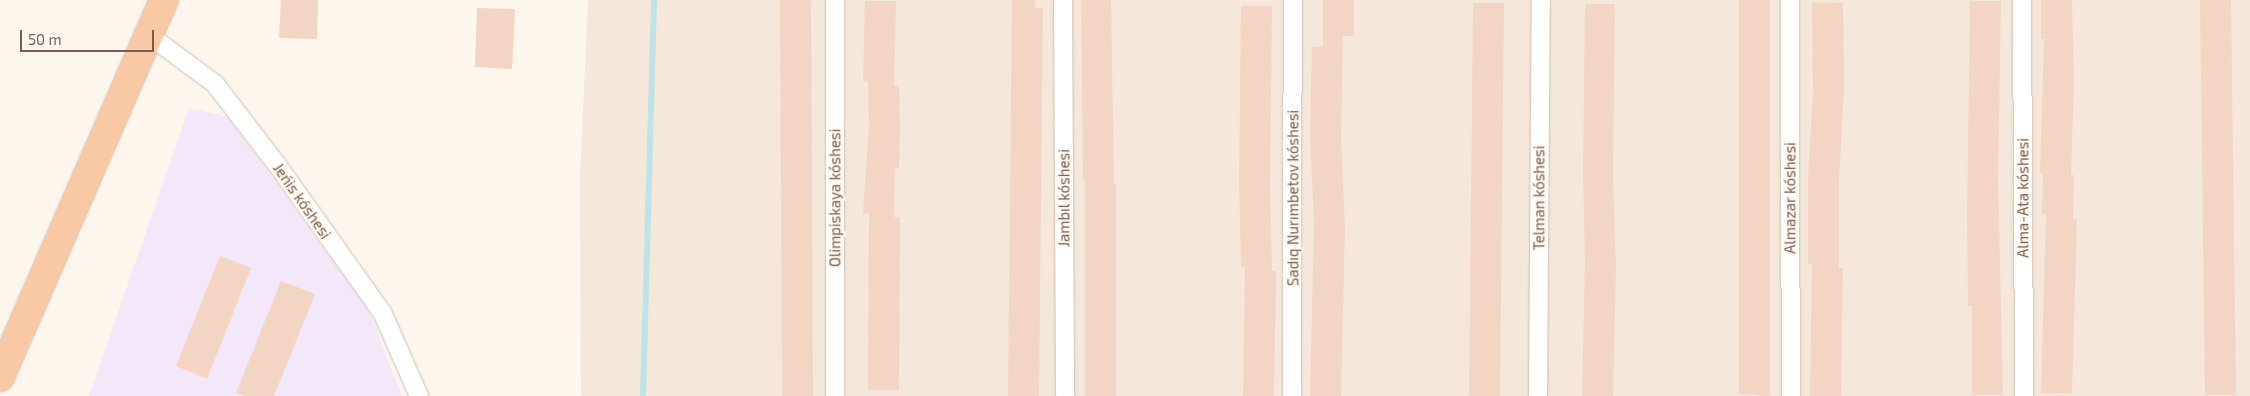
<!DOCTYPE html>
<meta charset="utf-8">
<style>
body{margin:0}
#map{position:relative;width:2250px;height:396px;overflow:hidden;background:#fdf6ec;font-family:"Exo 2",sans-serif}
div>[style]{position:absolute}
.residential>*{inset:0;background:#f5e8da}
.education>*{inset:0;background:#f3e8fa}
.stream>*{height:5.5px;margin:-2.75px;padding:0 2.75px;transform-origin:2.75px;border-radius:2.75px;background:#bfe3e8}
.building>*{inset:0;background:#f3d5c3}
.roads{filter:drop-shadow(0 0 1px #d1beb0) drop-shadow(0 0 1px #d1beb0)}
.minor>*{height:18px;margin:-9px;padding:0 9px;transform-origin:9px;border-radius:9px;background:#fff}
.trunk>*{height:28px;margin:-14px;padding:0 14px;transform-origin:14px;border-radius:14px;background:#f9c8a4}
span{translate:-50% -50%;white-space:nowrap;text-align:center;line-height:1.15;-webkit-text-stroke:4.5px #fffaf3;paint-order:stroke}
.street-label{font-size:15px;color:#7a5c4d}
.scale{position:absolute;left:20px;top:30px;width:134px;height:22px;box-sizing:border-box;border:2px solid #7a5c4d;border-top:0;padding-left:6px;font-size:15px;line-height:18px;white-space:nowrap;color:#7a5c4d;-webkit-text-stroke:4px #fffaf3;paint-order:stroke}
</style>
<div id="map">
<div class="residential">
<div style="clip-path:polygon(588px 0,2250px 0,2250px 396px,581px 396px,580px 177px)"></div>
</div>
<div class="education">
<div style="clip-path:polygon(189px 108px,228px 117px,369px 311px,402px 396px,89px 396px)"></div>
</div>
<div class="stream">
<div style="left:643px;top:396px;width:396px;rotate:-88.4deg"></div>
</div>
<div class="building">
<div style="clip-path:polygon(281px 0,318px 0,317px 39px,279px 38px)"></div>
<div style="clip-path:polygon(780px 0,811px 0,811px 5px,813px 396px,782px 396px)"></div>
<div style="clip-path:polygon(1012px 0,1035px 0,1035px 8px,1043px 8px,1039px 396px,1008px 396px)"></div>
<div style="clip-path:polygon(1081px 0,1111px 0,1114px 184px,1116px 184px,1116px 396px,1085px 396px,1085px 179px,1083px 179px)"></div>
<div style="clip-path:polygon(1323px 0,1354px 0,1354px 36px,1343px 36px,1341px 138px,1345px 227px,1341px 396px,1310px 396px,1314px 222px,1310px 135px,1312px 47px,1323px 47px)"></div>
<div style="clip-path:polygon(1739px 0,1770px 0,1770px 396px,1739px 394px)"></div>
<div style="clip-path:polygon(2041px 0,2072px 0,2074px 82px,2071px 175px,2074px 175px,2073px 219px,2077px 219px,2072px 393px,2041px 393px,2046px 214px,2042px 214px,2043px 173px,2040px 173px,2044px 39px,2041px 39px)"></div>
<div style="clip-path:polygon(2200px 0,2231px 0,2236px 395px,2205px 395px)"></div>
<div style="clip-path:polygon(865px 1px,896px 1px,894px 86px,899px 86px,900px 129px,899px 168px,895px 168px,894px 217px,900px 217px,899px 390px,868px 390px,869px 213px,863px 213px,869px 125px,868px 81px,863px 81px)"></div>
<div style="clip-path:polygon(1970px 1px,2001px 1px,1998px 178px,2003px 395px,1972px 395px,1972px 306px,1968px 306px,1967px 217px)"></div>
<div style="clip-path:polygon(1812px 2px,1843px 3px,1844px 89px,1839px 180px,1839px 268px,1843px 268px,1841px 396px,1810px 396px,1812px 264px,1808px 264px,1808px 176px,1813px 92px)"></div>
<div style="clip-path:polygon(1473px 3px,1504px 3px,1500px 396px,1469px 396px)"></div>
<div style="clip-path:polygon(1585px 4px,1615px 4px,1613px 176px,1616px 266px,1613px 396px,1582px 396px,1585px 261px,1583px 172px)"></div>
<div style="clip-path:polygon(1241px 6px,1272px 6px,1270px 186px,1272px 271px,1276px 271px,1274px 396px,1243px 396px,1245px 267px,1241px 267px,1239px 178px)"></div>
<div style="clip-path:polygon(477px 8px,515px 9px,512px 69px,475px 67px)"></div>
<div style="clip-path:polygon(220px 256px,251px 268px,207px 379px,176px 366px)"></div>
<div style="clip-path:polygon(281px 281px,315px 294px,274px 396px,245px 396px,236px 393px)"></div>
</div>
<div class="roads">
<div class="minor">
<div style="left:1063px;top:0;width:396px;rotate:89.7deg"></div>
<div style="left:1790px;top:0;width:396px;rotate:89.9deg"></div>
<div style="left:2022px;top:0;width:396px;rotate:89.7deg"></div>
<div style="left:149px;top:35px;width:82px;rotate:36.6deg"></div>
<div style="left:215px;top:84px;width:103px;rotate:52.5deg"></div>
<div style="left:278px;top:166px;width:181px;rotate:54.6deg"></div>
<div style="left:383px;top:314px;width:90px;rotate:66.3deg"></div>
<div style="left:835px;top:396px;width:396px;rotate:-90deg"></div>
<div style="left:1292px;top:396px;width:396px;rotate:-89.9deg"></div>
<div style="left:1538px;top:396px;width:396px;rotate:-89.6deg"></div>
</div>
<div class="trunk">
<div style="left:0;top:377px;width:411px;rotate:-66.5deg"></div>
</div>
</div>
<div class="street-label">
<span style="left:835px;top:198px;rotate:-90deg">Olimpiskaya kóshesi</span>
<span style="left:1064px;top:198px;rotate:-90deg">Jambıl kóshesi</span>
<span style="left:1293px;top:198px;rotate:-90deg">Sadıq Nurımbetov kóshesi</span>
<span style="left:1539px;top:198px;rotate:-90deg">Telman kóshesi</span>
<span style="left:1790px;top:198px;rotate:-90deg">Almazar kóshesi</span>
<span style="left:2023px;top:198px;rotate:-90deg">Alma-Ata kóshesi</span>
<span style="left:302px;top:201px;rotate:55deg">Jeńis kóshesi</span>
</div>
<div class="scale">50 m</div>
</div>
